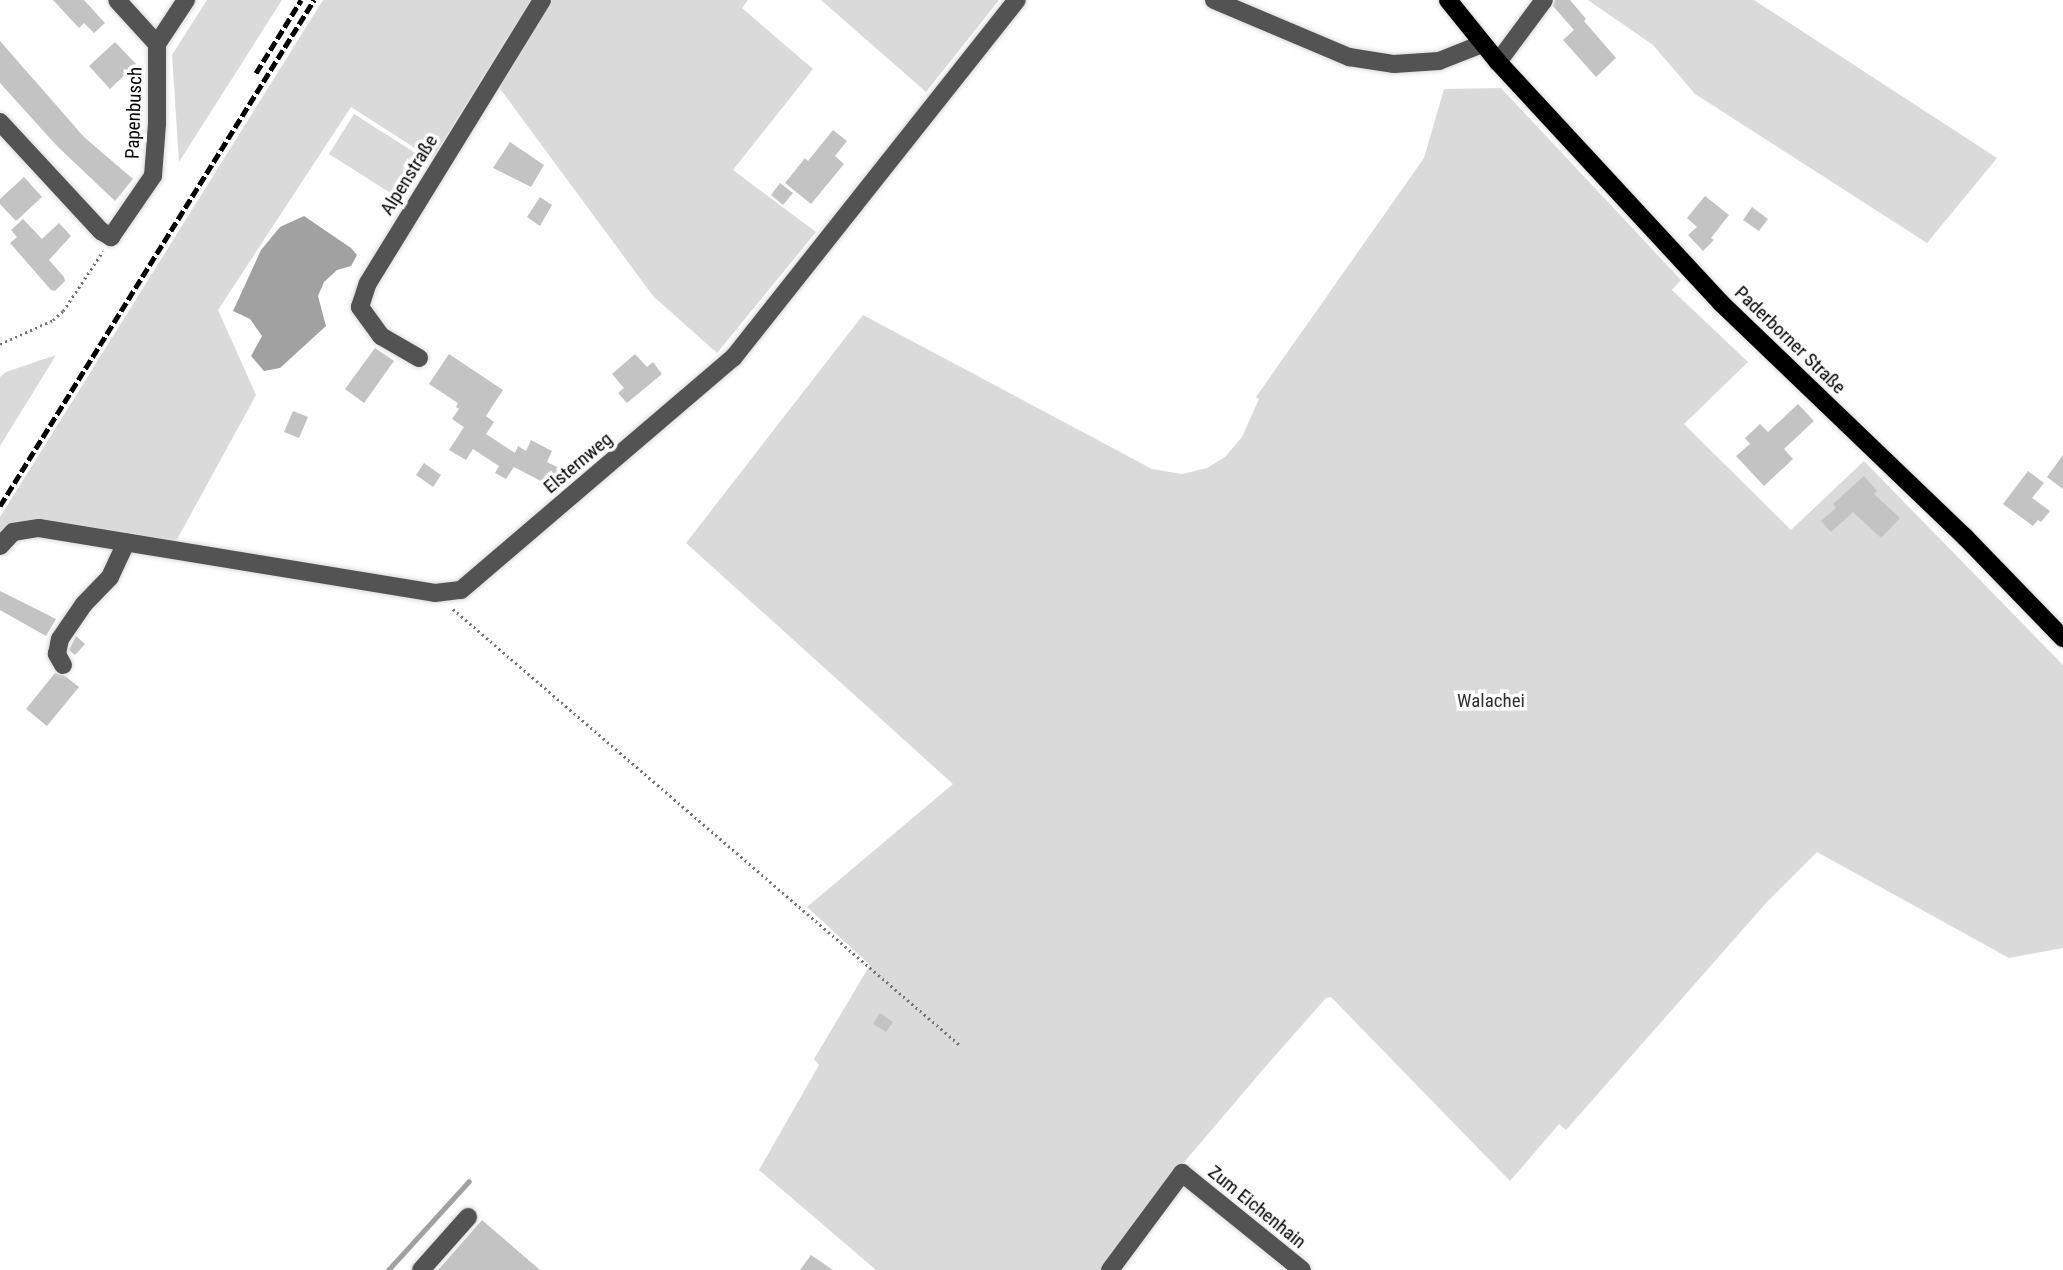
<!DOCTYPE html>
<meta charset="utf-8">
<style>
body{margin:0}
#map{position:relative;width:2063px;height:1270px;overflow:hidden;background:#fff;font-family:"Roboto Condensed",sans-serif}
div>[style]{position:absolute}
.green>*{inset:0;background:#dadada}
.water>*{inset:0;background:#a1a1a1}
.stream>*{height:5px;margin:-2.5px;padding:0 2.5px;transform-origin:2.5px;border-radius:2.5px;background:#a1a1a1}
.building>*{inset:0;background:#c3c3c3}
.path>*{height:2.5px;margin-top:-1.25px;transform-origin:0;background:repeating-linear-gradient(90deg,#757575 0 2px,transparent 0 5.5px)}
.roads{filter:drop-shadow(0 0 2px #dbdbdb) drop-shadow(0 0 2px #dbdbdb)}
.minor>*{height:18px;margin:-9px;padding:0 9px;transform-origin:9px;border-radius:9px;background:#535353}
.major>*{height:18px;margin:-9px;padding:0 9px;transform-origin:9px;border-radius:9px;background:#000}
.rail>*{height:5px;margin-top:-2.5px;transform-origin:0;background:repeating-linear-gradient(90deg,#000 0 10px,transparent 0 13.5px)}
span{translate:-50% -50%;white-space:nowrap;text-align:center;line-height:1.15;-webkit-text-stroke:7px #fff;paint-order:stroke}
.street-label{font-size:19px;color:#000}
.park-label{font-size:19px;color:#313131}
</style>
<div id="map">
<div class="green">
<div style="clip-path:polygon(207px 0,282px 0,179px 162px,172px 55px)"></div>
<div style="clip-path:polygon(323px 0,531px 0,432px 159px,351px 107px,218px 310px,256px 395px,174px 545px,38px 523px,0 537px,0 517px)"></div>
<div style="clip-path:polygon(552px 0,748px 0,742px 8px,813px 69px,733px 170px,816px 232px,717px 353px,653px 296px,498px 86px)"></div>
<div style="clip-path:polygon(821px 0,999px 0,926px 92px)"></div>
<div style="clip-path:polygon(1588px 0,1754px 0,1997px 158px,1927px 243px,1695px 94px,1653px 45px)"></div>
<div style="clip-path:polygon(1501px 88px,1681px 280px,1672px 290px,1748px 362px,1684px 424px,1791px 530px,1864px 461px,2063px 665px,2063px 948px,2009px 958px,1817px 852px,1767px 902px,1566px 1130px,1559px 1124px,1510px 1181px,1331px 997px,1326px 998px,1266px 1066px,1157px 1194px,1100px 1270px,876px 1270px,759px 1170px,819px 1065px,814px 1059px,870px 965px,807px 907px,953px 784px,686px 543px,863px 315px,1152px 469px,1182px 474px,1207px 468px,1225px 457px,1242px 437px,1259px 399px,1256px 397px,1424px 158px,1444px 89px)"></div>
<div style="clip-path:polygon(354px 114px,428px 161px,403px 201px,329px 154px)"></div>
<div style="clip-path:polygon(56px 355px,50px 365px,0 446px,0 377px,6px 372px)"></div>
</div>
<div class="water">
<div style="clip-path:polygon(304px 216px,351px 248px,357px 255px,351px 266px,337px 270px,324px 282px,318px 296px,326px 326px,280px 368px,264px 371px,251px 356px,262px 336px,250px 319px,233px 311px,261px 250px,280px 227px)"></div>
</div>
<div class="stream">
<div style="left:388px;top:1270px;width:120px;rotate:-47.7deg"></div>
</div>
<div class="building">
<div style="clip-path:polygon(53px 0,84px 0,105px 23px,94px 33px,84px 23px,79px 28px)"></div>
<div style="clip-path:polygon(1555px 0,1570px 0,1586px 19px,1584px 21px,1616px 58px,1596px 77px,1563px 40px,1574px 30px,1553px 6px)"></div>
<div style="clip-path:polygon(0 41px,84px 137px,133px 179px,115px 201px,57px 146px,0 83px)"></div>
<div style="clip-path:polygon(115px 42px,136px 64px,110px 89px,89px 66px)"></div>
<div style="clip-path:polygon(833px 130px,847px 141px,835px 156px,844px 164px,811px 204px,785px 183px,805px 158px,808px 161px)"></div>
<div style="clip-path:polygon(510px 142px,544px 165px,531px 187px,493px 168px)"></div>
<div style="clip-path:polygon(24px 177px,42px 197px,16px 221px,0 204px,0 199px)"></div>
<div style="clip-path:polygon(780px 183px,793px 193px,783px 205px,771px 195px)"></div>
<div style="clip-path:polygon(1705px 196px,1729px 215px,1711px 238px,1714px 240px,1703px 251px,1688px 235px,1697px 227px,1687px 218px)"></div>
<div style="clip-path:polygon(540px 197px,552px 205px,540px 226px,527px 217px)"></div>
<div style="clip-path:polygon(1752px 207px,1768px 219px,1759px 231px,1743px 220px)"></div>
<div style="clip-path:polygon(23px 219px,42px 239px,59px 223px,71px 236px,49px 260px,64px 277px,65px 281px,55px 291px,51px 290px,10px 243px,17px 237px,11px 230px)"></div>
<div style="clip-path:polygon(375px 348px,394px 361px,364px 403px,345px 389px)"></div>
<div style="clip-path:polygon(449px 354px,503px 390px,486px 416px,494px 422px,486px 434px,515px 453px,518px 446px,526px 451px,531px 440px,552px 451px,547px 462px,565px 471px,556px 489px,514px 467px,506px 479px,495px 473px,499px 466px,473px 449px,466px 460px,449px 450px,464px 427px,452px 419px,459px 409px,456px 407px,458px 403px,429px 384px)"></div>
<div style="clip-path:polygon(635px 354px,647px 367px,653px 362px,662px 374px,627px 403px,618px 393px,624px 388px,612px 374px)"></div>
<div style="clip-path:polygon(1798px 404px,1814px 421px,1784px 449px,1793px 459px,1764px 486px,1736px 456px,1750px 444px,1745px 438px,1760px 424px,1768px 432px)"></div>
<div style="clip-path:polygon(293px 411px,308px 417px,299px 438px,284px 432px)"></div>
<div style="clip-path:polygon(2063px 455px,2063px 489px,2047px 477px)"></div>
<div style="clip-path:polygon(424px 463px,441px 475px,433px 487px,416px 475px)"></div>
<div style="clip-path:polygon(2028px 471px,2044px 483px,2032px 498px,2050px 511px,2041px 522px,2038px 520px,2033px 526px,2003px 504px)"></div>
<div style="clip-path:polygon(1864px 476px,1877px 491px,1874px 494px,1900px 518px,1881px 538px,1853px 512px,1831px 532px,1821px 521px,1836px 508px,1833px 504px)"></div>
<div style="clip-path:polygon(0 591px,56px 619px,46px 636px,0 610px)"></div>
<div style="clip-path:polygon(76px 636px,85px 644px,75px 655px,69px 650px)"></div>
<div style="clip-path:polygon(55px 673px,65px 676px,79px 687px,47px 726px,26px 709px)"></div>
<div style="clip-path:polygon(880px 1013px,893px 1022px,886px 1032px,873px 1024px)"></div>
<div style="clip-path:polygon(482px 1220px,540px 1270px,438px 1270px)"></div>
<div style="clip-path:polygon(811px 1255px,833px 1270px,800px 1270px)"></div>
</div>
<div class="path">
<div style="left:0;top:344px;width:58px;rotate:-24.4deg"></div>
<div style="left:53px;top:320px;width:13px;rotate:-42deg"></div>
<div style="left:63px;top:311px;width:72px;rotate:-56.3deg"></div>
<div style="left:453px;top:609px;width:670px;rotate:40.7deg"></div>
</div>
<div class="roads">
<div class="minor">
<div style="left:1214px;top:0;width:147px;rotate:22.9deg"></div>
<div style="left:1349px;top:57px;width:46px;rotate:8.8deg"></div>
<div style="left:1394px;top:64px;width:45px;rotate:-3.8deg"></div>
<div style="left:1439px;top:61px;width:46px;rotate:-21.6deg"></div>
<div style="left:157px;top:44px;width:53px;rotate:-56.6deg"></div>
<div style="left:1498px;top:62px;width:77px;rotate:-53.4deg"></div>
<div style="left:0;top:122px;width:149px;rotate:47.2deg"></div>
<div style="left:101px;top:231px;width:12px;rotate:31deg"></div>
<div style="left:111px;top:237px;width:74px;rotate:-55.5deg"></div>
<div style="left:153px;top:176px;width:52px;rotate:-85.6deg"></div>
<div style="left:157px;top:124px;width:80px;rotate:-90deg"></div>
<div style="left:157px;top:44px;width:59px;rotate:-132.3deg"></div>
<div style="left:419px;top:358px;width:44px;rotate:-149.9deg"></div>
<div style="left:381px;top:336px;width:36px;rotate:-126deg"></div>
<div style="left:360px;top:307px;width:25px;rotate:-72deg"></div>
<div style="left:368px;top:283px;width:332px;rotate:-58.4deg"></div>
<div style="left:0;top:546px;width:19px;rotate:-47deg"></div>
<div style="left:13px;top:532px;width:26px;rotate:-9deg"></div>
<div style="left:39px;top:528px;width:401px;rotate:9.3deg"></div>
<div style="left:435px;top:593px;width:26px;rotate:-7deg"></div>
<div style="left:461px;top:590px;width:358px;rotate:-40.5deg"></div>
<div style="left:733px;top:358px;width:457px;rotate:-51.6deg"></div>
<div style="left:63px;top:665px;width:13px;rotate:-119deg"></div>
<div style="left:57px;top:654px;width:15px;rotate:-79deg"></div>
<div style="left:60px;top:639px;width:42px;rotate:-55.6deg"></div>
<div style="left:84px;top:604px;width:37px;rotate:-46deg"></div>
<div style="left:110px;top:577px;width:38px;rotate:-65deg"></div>
<div style="left:421px;top:1270px;width:71px;rotate:-48.4deg"></div>
<div style="left:1110px;top:1270px;width:121px;rotate:-53.4deg"></div>
<div style="left:1182px;top:1173px;width:154px;rotate:38.9deg"></div>
</div>
<div class="major">
<div style="left:1448px;top:0;width:80px;rotate:51.1deg"></div>
<div style="left:1498px;top:62px;width:328px;rotate:47.2deg"></div>
<div style="left:1721px;top:303px;width:338px;rotate:43.8deg"></div>
<div style="left:1965px;top:537px;width:141px;rotate:45.9deg"></div>
</div>
</div>
<div class="rail">
<div style="left:256px;top:73px;width:86px;rotate:-58.3deg"></div>
<div style="left:0;top:506px;width:596px;rotate:-58.18deg"></div>
</div>
<div class="street-label">
<span style="left:134px;top:113px;rotate:-88deg">Papenbusch</span>
<span style="left:409px;top:175px;rotate:-58deg">Alpenstraße</span>
<span style="left:1790px;top:340px;rotate:44deg">Paderborner Straße</span>
<span style="left:578px;top:463px;rotate:-40deg">Elsternweg</span>
<span style="left:1257px;top:1207px;rotate:39deg">Zum Eichenhain</span>
</div>
<div class="park-label">
<span style="left:1491px;top:701px">Walachei</span>
</div>
</div>
